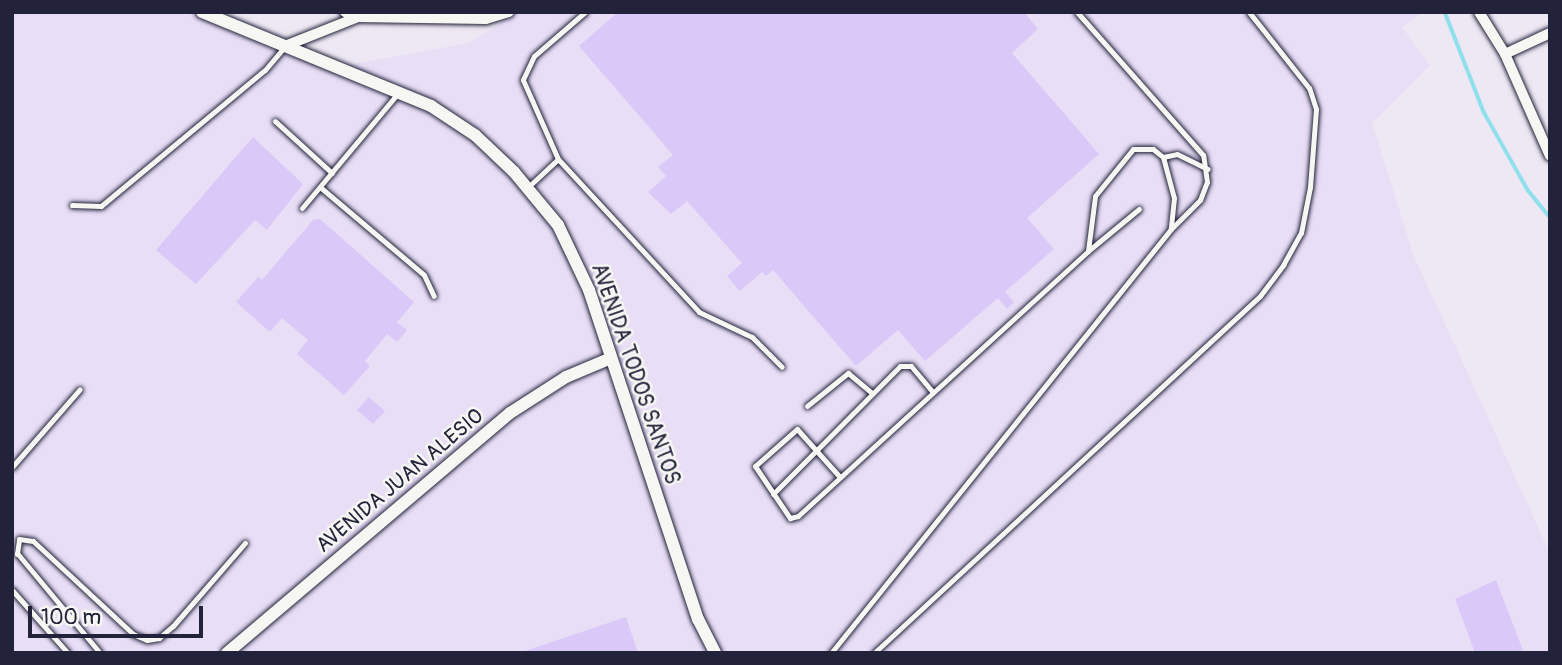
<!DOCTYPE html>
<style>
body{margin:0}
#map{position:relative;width:1562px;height:665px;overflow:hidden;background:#eee8f4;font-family:Pangolin,sans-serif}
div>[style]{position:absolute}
.built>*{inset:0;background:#e8def6}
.stream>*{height:3.5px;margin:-1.75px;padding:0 1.75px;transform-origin:1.75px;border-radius:1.75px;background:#8fdfec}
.building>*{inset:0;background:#dac8f9}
.roads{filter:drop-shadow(0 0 2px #22223b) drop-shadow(0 0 2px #22223b)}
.service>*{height:5px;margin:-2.5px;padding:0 2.5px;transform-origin:2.5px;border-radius:2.5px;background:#f6f6f2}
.minor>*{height:10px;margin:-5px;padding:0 5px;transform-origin:5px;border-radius:5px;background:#f6f6f2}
.tertiary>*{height:12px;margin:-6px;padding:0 6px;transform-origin:6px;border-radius:6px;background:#f6f6f2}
span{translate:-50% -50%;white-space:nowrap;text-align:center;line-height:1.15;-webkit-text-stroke:5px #f6f6f2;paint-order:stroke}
.street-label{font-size:21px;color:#22223b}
.frame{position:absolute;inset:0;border:14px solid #22223b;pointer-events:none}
.scale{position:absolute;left:28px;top:606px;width:175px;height:32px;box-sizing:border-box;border:4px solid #22223b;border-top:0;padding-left:9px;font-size:21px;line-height:24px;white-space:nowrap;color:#22223b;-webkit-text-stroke:5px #f6f6f2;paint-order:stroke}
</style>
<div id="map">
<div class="built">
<div style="clip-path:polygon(12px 12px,197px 12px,331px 68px,469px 43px,518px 12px,1423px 12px,1402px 27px,1430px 65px,1372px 123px,1413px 254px,1550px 553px,1550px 653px,12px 653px)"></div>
</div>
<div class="stream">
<div style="left:1445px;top:12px;width:107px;rotate:68.7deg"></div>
<div style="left:1484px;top:112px;width:90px;rotate:60.6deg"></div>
<div style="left:1528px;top:190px;width:35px;rotate:51deg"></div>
</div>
<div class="building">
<div style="clip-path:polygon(618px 12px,1024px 12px,1038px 29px,1012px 53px,1099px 154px,1027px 218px,1054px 249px,1005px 292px,1014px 302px,1007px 309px,998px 298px,925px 361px,898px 330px,856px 366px,773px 270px,766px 276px,762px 272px,740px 291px,727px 276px,742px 263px,687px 201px,671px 214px,648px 192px,666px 176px,658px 167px,673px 155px,579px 46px)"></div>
<div style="clip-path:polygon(253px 137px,303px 184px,267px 230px,255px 220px,196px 284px,156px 250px)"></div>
<div style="clip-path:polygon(320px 219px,414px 302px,397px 322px,407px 330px,397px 342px,387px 334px,365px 361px,370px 366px,344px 395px,297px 354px,308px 340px,282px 318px,270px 332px,236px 302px,258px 277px,262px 280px,313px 220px)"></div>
<div style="clip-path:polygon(369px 397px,385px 411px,373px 424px,357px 410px)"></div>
<div style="clip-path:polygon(1496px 580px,1524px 653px,1475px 653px,1455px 599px)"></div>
<div style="clip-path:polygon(626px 617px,638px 653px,525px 653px,525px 651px)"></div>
</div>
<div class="roads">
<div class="service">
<div style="left:585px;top:12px;width:67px;rotate:139.2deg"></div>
<div style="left:534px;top:56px;width:26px;rotate:115deg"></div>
<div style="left:523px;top:80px;width:86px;rotate:66.1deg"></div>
<div style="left:558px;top:159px;width:208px;rotate:47.3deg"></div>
<div style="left:699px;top:312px;width:59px;rotate:25.3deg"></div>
<div style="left:752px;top:337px;width:42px;rotate:45deg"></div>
<div style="left:275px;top:121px;width:77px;rotate:42.4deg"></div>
<div style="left:1163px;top:157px;width:14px;rotate:-12deg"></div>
<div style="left:1177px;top:154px;width:34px;rotate:26deg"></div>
<div style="left:320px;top:187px;width:136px;rotate:40.2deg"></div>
<div style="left:424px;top:275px;width:23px;rotate:65deg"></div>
<div style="left:527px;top:188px;width:42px;rotate:-43.1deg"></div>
<div style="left:72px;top:205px;width:29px;rotate:2deg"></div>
<div style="left:101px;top:206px;width:213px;rotate:-39.7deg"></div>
<div style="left:265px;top:70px;width:30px;rotate:-50deg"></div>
<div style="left:302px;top:208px;width:151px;rotate:-50.1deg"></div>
<div style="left:1088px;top:251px;width:66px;rotate:-39.5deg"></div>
<div style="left:807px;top:406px;width:53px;rotate:-38.8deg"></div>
<div style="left:848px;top:373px;width:31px;rotate:40deg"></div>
<div style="left:12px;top:467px;width:103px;rotate:-48.9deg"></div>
<div style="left:839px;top:476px;width:63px;rotate:-131.8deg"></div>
<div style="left:797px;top:429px;width:56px;rotate:138.6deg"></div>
<div style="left:755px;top:466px;width:63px;rotate:56.1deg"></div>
<div style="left:790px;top:518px;width:8px;rotate:-14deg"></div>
<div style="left:798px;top:516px;width:393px;rotate:-42.4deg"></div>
<div style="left:1088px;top:251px;width:55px;rotate:-82.7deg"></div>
<div style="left:1095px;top:196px;width:60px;rotate:-51deg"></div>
<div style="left:1133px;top:149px;width:20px"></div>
<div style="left:1153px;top:149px;width:13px;rotate:39deg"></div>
<div style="left:1163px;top:157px;width:42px;rotate:75deg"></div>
<div style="left:1174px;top:198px;width:31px;rotate:96deg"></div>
<div style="left:773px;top:494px;width:180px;rotate:-45.2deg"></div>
<div style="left:900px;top:366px;width:11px"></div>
<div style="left:911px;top:366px;width:33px;rotate:50deg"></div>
<div style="left:17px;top:553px;width:130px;rotate:50.3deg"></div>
<div style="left:17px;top:554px;width:15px;rotate:-82deg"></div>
<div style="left:19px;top:539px;width:14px;rotate:8deg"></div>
<div style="left:33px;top:541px;width:137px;rotate:42.9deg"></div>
<div style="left:133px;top:634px;width:15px;rotate:23deg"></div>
<div style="left:147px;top:640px;width:12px;rotate:-9deg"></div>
<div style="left:159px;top:638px;width:18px;rotate:-41deg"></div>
<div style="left:173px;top:626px;width:110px;rotate:-49.1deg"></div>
<div style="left:12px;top:590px;width:84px;rotate:48.4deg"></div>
<div style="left:831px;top:653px;width:543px;rotate:-51.27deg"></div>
<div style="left:1171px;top:229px;width:41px;rotate:-45deg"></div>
<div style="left:1200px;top:200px;width:19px;rotate:-69deg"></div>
<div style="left:1207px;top:182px;width:27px;rotate:-98deg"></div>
<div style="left:1203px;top:155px;width:191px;rotate:-131.4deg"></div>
<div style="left:874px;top:653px;width:526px;rotate:-42.76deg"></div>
<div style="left:1260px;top:296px;width:39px;rotate:-53deg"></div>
<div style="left:1283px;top:265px;width:37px;rotate:-61deg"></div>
<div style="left:1301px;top:233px;width:47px;rotate:-78.9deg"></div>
<div style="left:1310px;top:187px;width:78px;rotate:-85.6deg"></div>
<div style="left:1316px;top:109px;width:22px;rotate:-108deg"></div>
<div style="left:1309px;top:88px;width:97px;rotate:-128.3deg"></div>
</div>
<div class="minor">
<div style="left:345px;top:12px;width:14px;rotate:21deg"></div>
<div style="left:358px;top:17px;width:128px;rotate:0.9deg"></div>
<div style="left:486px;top:19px;width:24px;rotate:-17deg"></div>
<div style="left:1479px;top:12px;width:49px;rotate:58.2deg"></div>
<div style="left:1505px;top:54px;width:111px;rotate:66.2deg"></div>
<div style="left:285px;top:46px;width:79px;rotate:-21.7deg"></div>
<div style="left:1505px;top:54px;width:50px;rotate:-25deg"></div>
</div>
<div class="tertiary">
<div style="left:202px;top:12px;width:248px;rotate:22.3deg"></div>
<div style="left:431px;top:106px;width:53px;rotate:33.4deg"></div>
<div style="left:475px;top:135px;width:54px;rotate:43.5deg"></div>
<div style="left:514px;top:172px;width:69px;rotate:50.3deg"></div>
<div style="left:558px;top:225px;width:72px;rotate:64.5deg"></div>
<div style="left:589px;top:290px;width:347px;rotate:71.7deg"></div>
<div style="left:698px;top:619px;width:38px;rotate:63deg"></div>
<div style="left:227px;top:653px;width:371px;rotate:-40.3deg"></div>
<div style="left:510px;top:413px;width:67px;rotate:-32.7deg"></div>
<div style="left:566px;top:377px;width:49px;rotate:-22.9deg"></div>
</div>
</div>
<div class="street-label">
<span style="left:635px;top:374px;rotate:71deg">AVENIDA TODOS SANTOS</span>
<span style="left:400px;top:481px;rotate:-40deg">AVENIDA JUAN ALESIO</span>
</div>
<div class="frame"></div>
<div class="scale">100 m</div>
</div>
